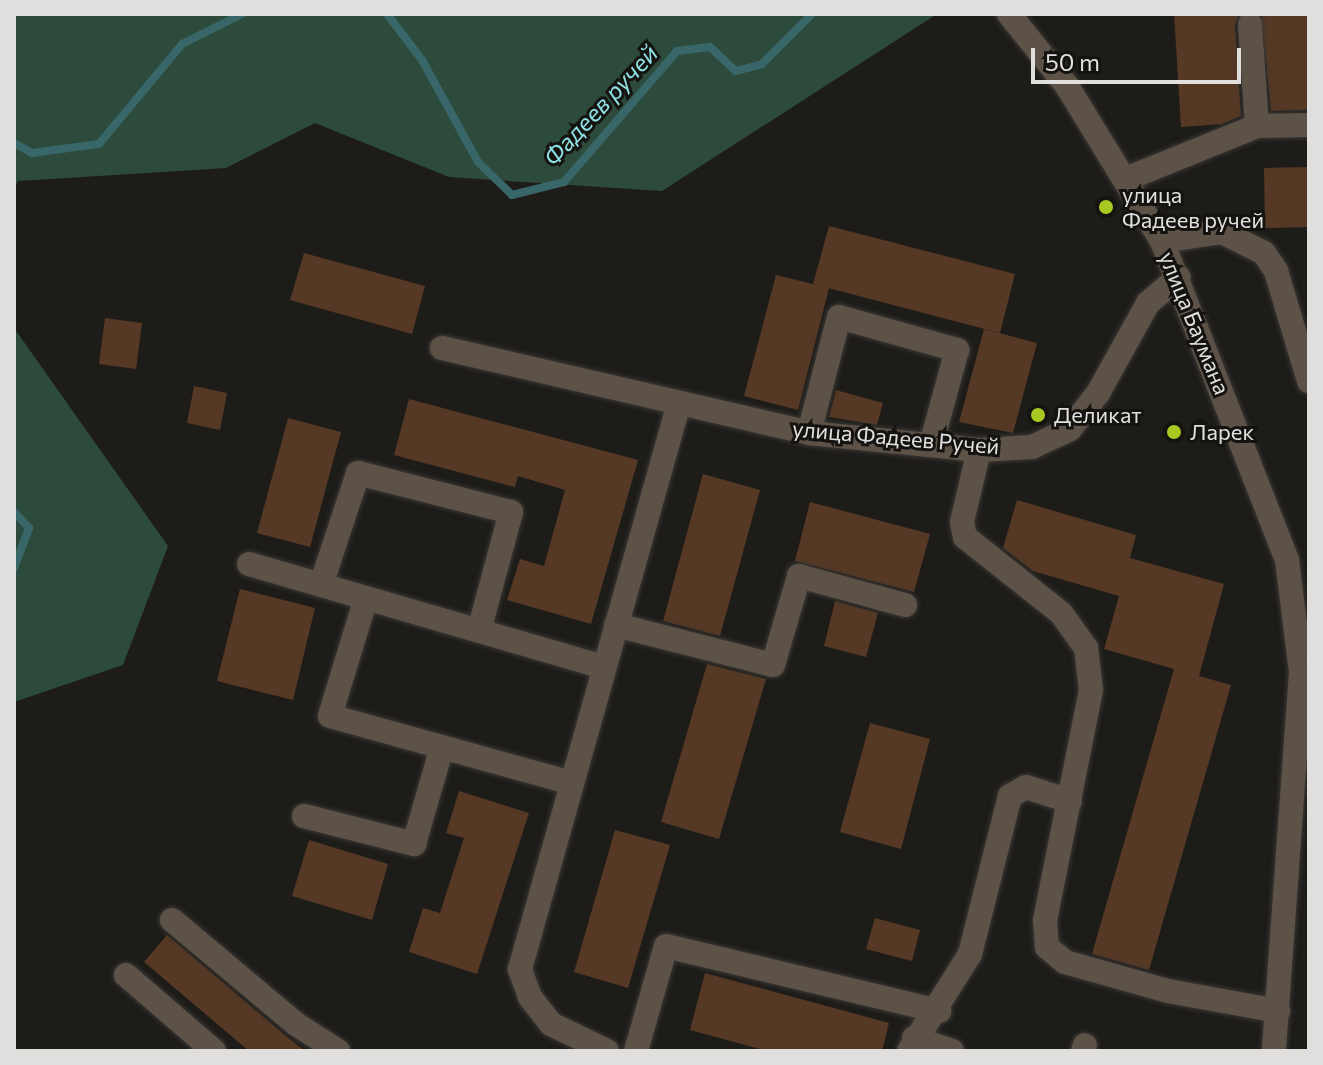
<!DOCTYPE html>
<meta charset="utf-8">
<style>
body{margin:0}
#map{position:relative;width:1323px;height:1065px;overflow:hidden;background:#1e1c19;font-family:Commissioner,sans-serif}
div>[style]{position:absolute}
.green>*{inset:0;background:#2d4b3d}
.stream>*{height:8px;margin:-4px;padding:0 4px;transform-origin:4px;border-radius:4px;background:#396769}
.building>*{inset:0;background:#553925}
.roads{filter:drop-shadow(0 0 2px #393734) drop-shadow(0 0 2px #393734)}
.minor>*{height:24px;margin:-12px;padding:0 12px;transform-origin:12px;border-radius:12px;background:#5d5247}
.dots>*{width:22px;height:22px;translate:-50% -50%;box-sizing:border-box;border:4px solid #151310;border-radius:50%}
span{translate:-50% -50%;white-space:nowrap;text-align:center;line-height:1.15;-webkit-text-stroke:6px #151310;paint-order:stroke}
.poi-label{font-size:22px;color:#e0dfdd}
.left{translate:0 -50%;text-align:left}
.street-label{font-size:22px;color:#e0dfdd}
.water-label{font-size:24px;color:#8de0e4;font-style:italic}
.frame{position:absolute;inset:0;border:16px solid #e0dfdd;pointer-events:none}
.scale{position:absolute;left:1031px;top:48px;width:210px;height:36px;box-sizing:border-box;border:4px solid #e0dfdd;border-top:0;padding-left:10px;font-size:24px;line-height:28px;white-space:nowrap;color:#e0dfdd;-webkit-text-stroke:6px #151310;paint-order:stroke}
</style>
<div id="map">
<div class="green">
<div style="clip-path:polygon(14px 14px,937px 14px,662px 191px,449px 177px,315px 123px,226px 168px,18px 181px,14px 189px)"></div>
<div style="clip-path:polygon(14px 328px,168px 546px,123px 665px,14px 702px)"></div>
</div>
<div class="stream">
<div style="left:387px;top:14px;width:58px;rotate:52.7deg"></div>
<div style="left:422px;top:60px;width:116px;rotate:61.2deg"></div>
<div style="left:478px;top:162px;width:47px;rotate:44.1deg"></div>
<div style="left:512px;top:195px;width:54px;rotate:-14deg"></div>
<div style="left:564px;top:182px;width:173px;rotate:-49.2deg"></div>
<div style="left:677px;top:51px;width:33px;rotate:-7deg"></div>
<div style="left:710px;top:47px;width:35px;rotate:43deg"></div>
<div style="left:736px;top:71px;width:27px;rotate:-15deg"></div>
<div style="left:762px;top:64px;width:71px;rotate:-45deg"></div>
<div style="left:14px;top:143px;width:21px;rotate:29deg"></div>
<div style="left:32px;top:153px;width:68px;rotate:-7.7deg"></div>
<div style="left:99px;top:144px;width:130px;rotate:-50.3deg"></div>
<div style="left:182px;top:44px;width:67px;rotate:-26.6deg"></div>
<div style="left:14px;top:512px;width:22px;rotate:47deg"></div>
<div style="left:29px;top:528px;width:43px;rotate:110.6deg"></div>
</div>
<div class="building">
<div style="clip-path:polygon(1174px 14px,1239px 14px,1235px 25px,1241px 116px,1222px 124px,1181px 127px)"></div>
<div style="clip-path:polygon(1261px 14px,1309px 14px,1309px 110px,1271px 111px)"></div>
<div style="clip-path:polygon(1309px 167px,1309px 227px,1265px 228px,1264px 168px)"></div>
<div style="clip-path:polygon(829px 226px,1015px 274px,1000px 333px,813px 284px)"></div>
<div style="clip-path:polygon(304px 253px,425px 286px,412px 334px,290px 300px)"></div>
<div style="clip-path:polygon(776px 275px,829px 288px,798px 410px,744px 396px)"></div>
<div style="clip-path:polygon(105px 318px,142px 323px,136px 369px,99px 364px)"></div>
<div style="clip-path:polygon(984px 329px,1037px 343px,1013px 433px,959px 422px)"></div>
<div style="clip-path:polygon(194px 386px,227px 393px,220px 430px,187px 423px)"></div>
<div style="clip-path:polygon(836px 390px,883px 403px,877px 425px,829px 417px)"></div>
<div style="clip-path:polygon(409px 399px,638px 460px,591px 624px,507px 600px,520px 559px,544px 566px,565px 490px,518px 476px,515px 487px,394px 455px)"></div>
<div style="clip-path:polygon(288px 418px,341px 432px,310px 547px,257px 533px)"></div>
<div style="clip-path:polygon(703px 474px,760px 490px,720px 636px,663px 621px)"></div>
<div style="clip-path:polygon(1017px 500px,1136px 535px,1130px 558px,1224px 584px,1199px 676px,1231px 685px,1149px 970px,1092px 954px,1174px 669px,1104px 649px,1119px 596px,1033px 571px,1003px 548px)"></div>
<div style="clip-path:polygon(810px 502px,930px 534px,914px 592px,795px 561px)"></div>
<div style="clip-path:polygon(240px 589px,315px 608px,293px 700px,217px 681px)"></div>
<div style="clip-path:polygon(835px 601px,878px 613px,866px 657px,824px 646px)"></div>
<div style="clip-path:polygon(707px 664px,766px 679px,719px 839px,661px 822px)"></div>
<div style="clip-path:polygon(870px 723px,930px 739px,901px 849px,840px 832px)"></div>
<div style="clip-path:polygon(459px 791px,529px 813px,477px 974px,409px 952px,423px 908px,440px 913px,464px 838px,446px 833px)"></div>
<div style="clip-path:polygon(615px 830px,670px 845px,628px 988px,574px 972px)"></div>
<div style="clip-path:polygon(309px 840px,388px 864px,372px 920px,292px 896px)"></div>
<div style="clip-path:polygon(875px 918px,920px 930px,912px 961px,866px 949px)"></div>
<div style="clip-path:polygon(167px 935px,286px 1036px,305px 1051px,249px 1051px,144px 962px)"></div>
<div style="clip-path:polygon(705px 973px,889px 1023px,882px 1051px,768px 1051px,690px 1030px)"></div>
</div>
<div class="roads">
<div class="minor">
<div style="left:1009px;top:14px;width:92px;rotate:51.1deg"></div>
<div style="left:1067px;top:86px;width:182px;rotate:58.5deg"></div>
<div style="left:1162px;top:241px;width:343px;rotate:68.6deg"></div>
<div style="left:1287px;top:560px;width:113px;rotate:82.9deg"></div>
<div style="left:1301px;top:672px;width:380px;rotate:94.1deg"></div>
<div style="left:1250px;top:24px;width:102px;rotate:86.1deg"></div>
<div style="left:1126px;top:179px;width:141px;rotate:-22deg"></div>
<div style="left:1257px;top:126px;width:52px;rotate:-1.1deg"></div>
<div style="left:1162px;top:241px;width:61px;rotate:-8.5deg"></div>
<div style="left:1222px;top:232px;width:47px;rotate:26.6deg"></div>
<div style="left:1264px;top:253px;width:22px;rotate:56deg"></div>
<div style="left:1276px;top:271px;width:115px;rotate:73.3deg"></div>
<div style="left:442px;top:348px;width:377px;rotate:13deg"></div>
<div style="left:809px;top:433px;width:171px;rotate:5.7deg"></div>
<div style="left:979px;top:450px;width:53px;rotate:-3.2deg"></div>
<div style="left:1032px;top:447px;width:42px;rotate:-25.3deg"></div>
<div style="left:1070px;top:429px;width:46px;rotate:-52.1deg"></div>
<div style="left:1098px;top:393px;width:103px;rotate:-60.9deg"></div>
<div style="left:1148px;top:303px;width:40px;rotate:-40deg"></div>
<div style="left:809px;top:433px;width:120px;rotate:-75.5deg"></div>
<div style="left:839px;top:317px;width:123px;rotate:15.6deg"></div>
<div style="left:957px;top:350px;width:98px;rotate:105.3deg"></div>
<div style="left:979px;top:450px;width:74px;rotate:103.3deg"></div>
<div style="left:962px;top:522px;width:15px;rotate:79deg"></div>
<div style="left:965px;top:537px;width:122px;rotate:38.4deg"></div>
<div style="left:1061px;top:613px;width:43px;rotate:54.5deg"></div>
<div style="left:1086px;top:648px;width:42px;rotate:83.2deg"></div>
<div style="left:1091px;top:690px;width:235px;rotate:101.3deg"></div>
<div style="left:1045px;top:920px;width:27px;rotate:86deg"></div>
<div style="left:1047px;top:947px;width:23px;rotate:40deg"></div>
<div style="left:1065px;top:962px;width:107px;rotate:15.7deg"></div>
<div style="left:1168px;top:991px;width:112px;rotate:10.3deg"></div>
<div style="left:249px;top:564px;width:370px;rotate:16.2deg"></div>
<div style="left:321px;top:585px;width:118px;rotate:-71.7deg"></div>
<div style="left:358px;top:473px;width:158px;rotate:14.3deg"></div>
<div style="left:511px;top:512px;width:123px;rotate:105.1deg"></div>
<div style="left:366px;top:598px;width:123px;rotate:107deg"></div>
<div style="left:330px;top:716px;width:250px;rotate:15.5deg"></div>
<div style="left:616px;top:625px;width:162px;rotate:14.3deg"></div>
<div style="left:773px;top:665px;width:93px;rotate:-73.7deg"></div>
<div style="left:799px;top:576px;width:110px;rotate:15.3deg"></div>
<div style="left:304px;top:816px;width:114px;rotate:14.3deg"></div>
<div style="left:414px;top:844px;width:101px;rotate:-73.9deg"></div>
<div style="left:172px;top:920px;width:162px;rotate:40deg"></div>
<div style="left:296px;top:1024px;width:50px;rotate:32.7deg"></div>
<div style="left:126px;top:975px;width:116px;rotate:40.8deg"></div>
<div style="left:914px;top:1038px;width:40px;rotate:18.9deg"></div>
<div style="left:607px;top:1051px;width:62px;rotate:-154.3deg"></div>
<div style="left:551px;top:1024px;width:34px;rotate:-128deg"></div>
<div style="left:530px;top:997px;width:30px;rotate:-110deg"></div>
<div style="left:520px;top:969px;width:588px;rotate:-74.31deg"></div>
<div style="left:636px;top:1051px;width:109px;rotate:-74.1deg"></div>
<div style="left:666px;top:946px;width:281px;rotate:13.4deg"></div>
<div style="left:909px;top:1051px;width:115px;rotate:-57.8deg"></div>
<div style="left:970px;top:954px;width:163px;rotate:-75.8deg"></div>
<div style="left:1010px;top:796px;width:18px;rotate:-29deg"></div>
<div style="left:1026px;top:787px;width:46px;rotate:17.7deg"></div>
<div style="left:1083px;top:1051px;width:6px;rotate:-72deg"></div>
</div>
</div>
<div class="dots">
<div style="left:1106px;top:207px;background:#a7c820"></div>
<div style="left:1038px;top:415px;background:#a7c820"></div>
<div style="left:1174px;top:432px;background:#a7c820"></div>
</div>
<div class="poi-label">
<span class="left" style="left:1122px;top:207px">улица<br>Фадеев ручей</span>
<span class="left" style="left:1054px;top:415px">Деликат</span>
<span class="left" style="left:1190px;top:432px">Ларек</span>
</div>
<div class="street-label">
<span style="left:1195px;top:323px;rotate:68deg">улица Баумана</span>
<span style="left:896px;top:437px;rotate:5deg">улица Фадеев Ручей</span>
</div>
<div class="water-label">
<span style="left:600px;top:105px;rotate:-47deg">Фадеев ручей</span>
</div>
<div class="frame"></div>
<div class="scale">50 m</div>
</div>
